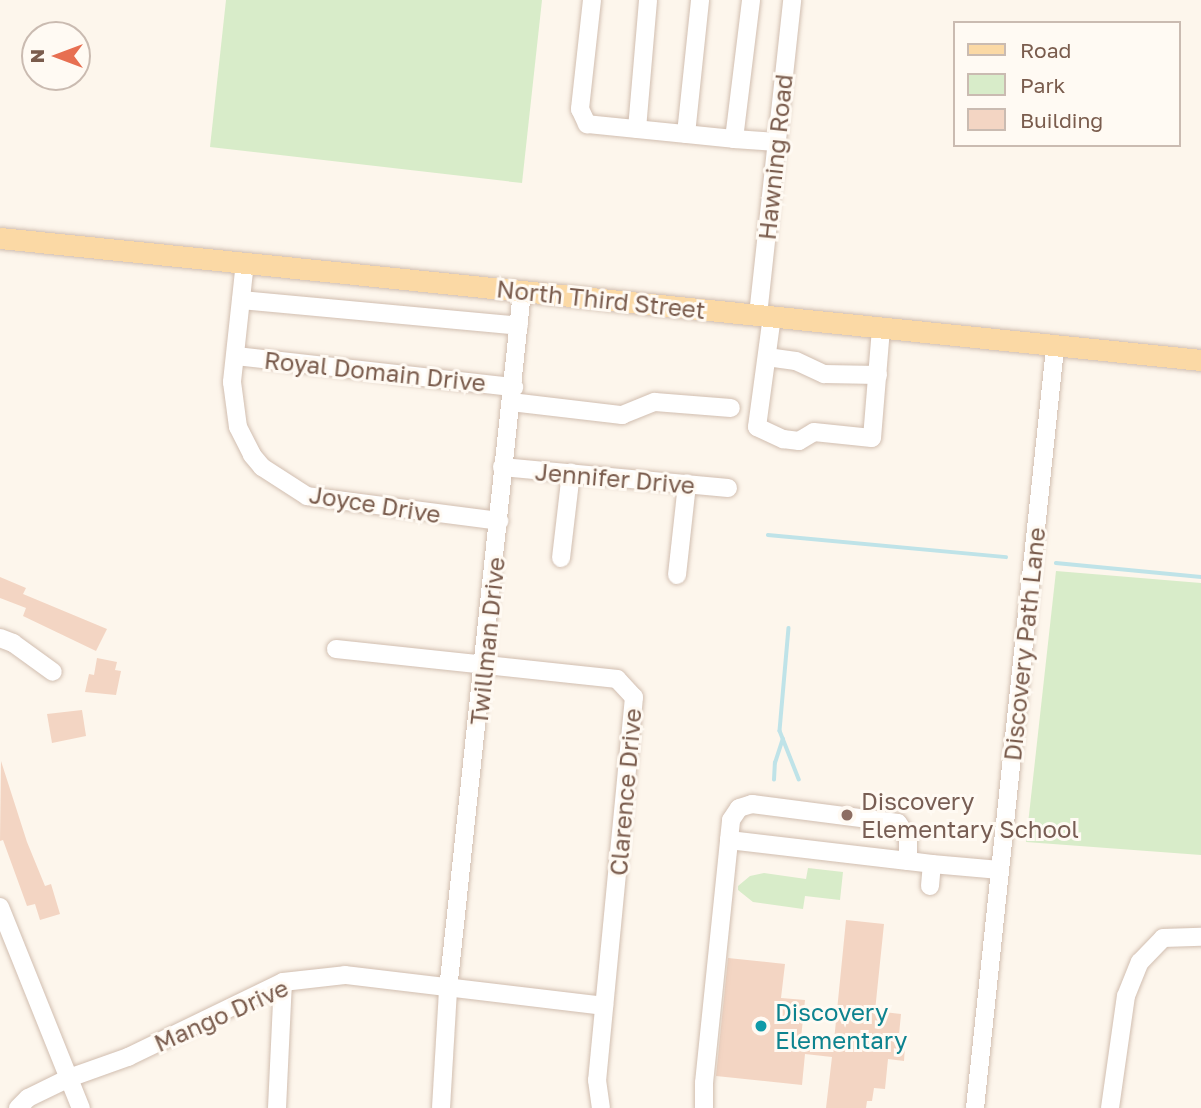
<!DOCTYPE html>
<style>
body{margin:0}
#map{position:relative;width:1201px;height:1108px;overflow:hidden;background:#fdf6ec;font-family:"Golos Text",sans-serif}
div>[style]{position:absolute}
.green>*{inset:0;background:#d8ecc9}
.stream>*{height:3.5px;margin:-1.75px;padding:0 1.75px;transform-origin:1.75px;border-radius:1.75px;background:#bfe3e8}
.building>*{inset:0;background:#f3d5c3}
.roads{filter:drop-shadow(0 0 2px #d1beb0) drop-shadow(0 0 2px #d1beb0)}
.minor>*{height:18px;margin:-9px;padding:0 9px;transform-origin:9px;border-radius:9px;background:#fff}
.major>*{height:21px;margin:-10.5px;padding:0 10.5px;transform-origin:10.5px;border-radius:10.5px;background:#fbd9a5}
.dots>*{width:19px;height:19px;translate:-50% -50%;box-sizing:border-box;border:4px solid #fffaf3;border-radius:50%}
span{translate:-50% -50%;white-space:nowrap;text-align:center;line-height:1.15;-webkit-text-stroke:6px #fffaf3;paint-order:stroke}
.street-label{font-size:24px;color:#7a5c4d}
.education-label{font-size:24px;color:#785e54}
.left{translate:0 -50%;text-align:left}
.culture-label{font-size:24px;color:#0d838f}
.legend{position:absolute;left:953px;top:21px;width:228px;height:126px;box-sizing:border-box;background:#fffaf3;border:2px solid #cabbb1;margin:0;padding:9px 12px;list-style:none;font-size:21px;color:#7a5c4d}
.legend li{display:flex;align-items:center;gap:14px;height:35px}
.legend b{width:35px;border:2px solid #cabbb1}
.north{position:absolute;left:21px;top:21px;width:70px;height:70px;box-sizing:border-box;background:#fffaf3;border:2px solid #cabbb1;border-radius:50%;rotate:270deg;font-size:19px;font-weight:700;line-height:28px;text-align:center;color:#7a5c4d}
.north::after{content:'';display:block;margin:auto;width:24px;height:32px;background:#e76f51;clip-path:polygon(50% 0,100% 100%,50% 72%,0 100%)}
</style>
<div id="map">
<div class="green">
<div style="clip-path:polygon(226px 0,542px 0,522px 183px,210px 147px)"></div>
<div style="clip-path:polygon(1056px 571px,1201px 583px,1201px 855px,1026px 842px)"></div>
<div style="clip-path:polygon(808px 868px,843px 872px,840px 900px,805px 896px,803px 909px,753px 902px,738px 890px,738px 886px,750px 876px,764px 873px,806px 879px)"></div>
</div>
<div class="stream">
<div style="left:768px;top:535px;width:239px;rotate:5.3deg"></div>
<div style="left:1056px;top:563px;width:146px;rotate:5.5deg"></div>
<div style="left:789px;top:628px;width:103px;rotate:95deg"></div>
<div style="left:780px;top:731px;width:52px;rotate:68.4deg"></div>
<div style="left:774px;top:780px;width:17px;rotate:-87deg"></div>
<div style="left:775px;top:763px;width:25px;rotate:-72deg"></div>
</div>
<div class="building">
<div style="clip-path:polygon(0 577px,26px 588px,23px 594px,107px 629px,96px 651px,23px 616px,26px 608px,0 598px)"></div>
<div style="clip-path:polygon(97px 658px,117px 662px,115px 670px,121px 671px,116px 695px,85px 692px,89px 674px,94px 675px)"></div>
<div style="clip-path:polygon(82px 710px,86px 736px,52px 743px,47px 714px)"></div>
<div style="clip-path:polygon(1px 761px,27px 842px,45px 886px,51px 884px,60px 914px,40px 920px,35px 904px,27px 906px,3px 840px,0 841px)"></div>
<div style="clip-path:polygon(846px 920px,884px 924px,875px 1011px,901px 1014px,898px 1045px,905px 1046px,904px 1061px,888px 1059px,885px 1089px,874px 1088px,872px 1101px,867px 1101px,866px 1108px,826px 1108px,832px 1057px,805px 1054px,802px 1085px,716px 1076px,728px 958px,785px 964px,781px 998px,805px 1000px,801px 1038px,834px 1041px)"></div>
</div>
<div class="roads">
<div class="minor">
<div style="left:592px;top:0;width:110px;rotate:96.3deg"></div>
<div style="left:580px;top:109px;width:17px;rotate:65deg"></div>
<div style="left:587px;top:124px;width:148px;rotate:5.8deg"></div>
<div style="left:734px;top:139px;width:140px;rotate:-83deg"></div>
<div style="left:637px;top:129px;width:129px;rotate:-85.1deg"></div>
<div style="left:686px;top:134px;width:135px;rotate:-84deg"></div>
<div style="left:734px;top:139px;width:43px;rotate:4deg"></div>
<div style="left:245px;top:262px;width:121px;rotate:96.2deg"></div>
<div style="left:232px;top:382px;width:45px;rotate:82.4deg"></div>
<div style="left:238px;top:427px;width:31px;rotate:63deg"></div>
<div style="left:252px;top:455px;width:16px;rotate:50deg"></div>
<div style="left:262px;top:467px;width:54px;rotate:32.8deg"></div>
<div style="left:307px;top:496px;width:194px;rotate:7.4deg"></div>
<div style="left:241px;top:300px;width:279px;rotate:5.3deg"></div>
<div style="left:758px;top:315px;width:317px;rotate:-83.8deg"></div>
<div style="left:772px;top:316px;width:112px;rotate:97.7deg"></div>
<div style="left:757px;top:427px;width:29px;rotate:25deg"></div>
<div style="left:783px;top:439px;width:16px;rotate:7deg"></div>
<div style="left:799px;top:441px;width:17px;rotate:-31deg"></div>
<div style="left:814px;top:432px;width:58px;rotate:5.9deg"></div>
<div style="left:872px;top:438px;width:110px;rotate:-85.3deg"></div>
<div style="left:236px;top:356px;width:280px;rotate:6.4deg"></div>
<div style="left:767px;top:357px;width:29px;rotate:8deg"></div>
<div style="left:796px;top:361px;width:31px;rotate:25deg"></div>
<div style="left:824px;top:374px;width:54px;rotate:1.1deg"></div>
<div style="left:511px;top:402px;width:112px;rotate:6.7deg"></div>
<div style="left:622px;top:415px;width:35px;rotate:-22deg"></div>
<div style="left:655px;top:402px;width:76px;rotate:4.5deg"></div>
<div style="left:502px;top:467px;width:227px;rotate:5.3deg"></div>
<div style="left:561px;top:558px;width:86px;rotate:-83.3deg"></div>
<div style="left:677px;top:575px;width:92px;rotate:-83.7deg"></div>
<div style="left:0;top:638px;width:14px;rotate:21deg"></div>
<div style="left:13px;top:643px;width:49px;rotate:35.9deg"></div>
<div style="left:336px;top:649px;width:283px;rotate:6.1deg"></div>
<div style="left:617px;top:679px;width:25px;rotate:47deg"></div>
<div style="left:634px;top:697px;width:385px;rotate:95.5deg"></div>
<div style="left:597px;top:1080px;width:28px;rotate:82deg"></div>
<div style="left:729px;top:840px;width:180px;rotate:6.7deg"></div>
<div style="left:930px;top:886px;width:22px;rotate:-85deg"></div>
<div style="left:932px;top:864px;width:68px;rotate:5deg"></div>
<div style="left:0;top:907px;width:217px;rotate:68.1deg"></div>
<div style="left:18px;top:1108px;width:14px;rotate:-45deg"></div>
<div style="left:28px;top:1098px;width:46px;rotate:-26deg"></div>
<div style="left:69px;top:1078px;width:63px;rotate:-19.6deg"></div>
<div style="left:128px;top:1057px;width:172px;rotate:-25.8deg"></div>
<div style="left:283px;top:982px;width:62px;rotate:-6.4deg"></div>
<div style="left:345px;top:975px;width:261px;rotate:6.8deg"></div>
<div style="left:277px;top:1108px;width:126px;rotate:-87.3deg"></div>
<div style="left:441px;top:1108px;width:118px;rotate:-86.6deg"></div>
<div style="left:448px;top:990px;width:702px;rotate:-83.95deg"></div>
<div style="left:704px;top:1108px;width:25px;rotate:-90deg"></div>
<div style="left:704px;top:1083px;width:244px;rotate:-84.1deg"></div>
<div style="left:729px;top:840px;width:20px;rotate:-84deg"></div>
<div style="left:731px;top:820px;width:14px;rotate:-56deg"></div>
<div style="left:739px;top:808px;width:14px;rotate:-17deg"></div>
<div style="left:752px;top:804px;width:147px;rotate:7.4deg"></div>
<div style="left:898px;top:823px;width:18px;rotate:56deg"></div>
<div style="left:908px;top:838px;width:23px;rotate:90deg"></div>
<div style="left:908px;top:861px;width:24px;rotate:7deg"></div>
<div style="left:975px;top:1108px;width:764px;rotate:-83.99deg"></div>
<div style="left:1110px;top:1108px;width:113px;rotate:-81.9deg"></div>
<div style="left:1126px;top:996px;width:37px;rotate:-68deg"></div>
<div style="left:1140px;top:962px;width:33px;rotate:-46deg"></div>
<div style="left:1163px;top:938px;width:38px;rotate:-2deg"></div>
</div>
<div class="major">
<div style="left:0;top:238px;width:1207px;rotate:5.8deg"></div>
</div>
</div>
<div class="dots">
<div style="left:847px;top:815px;background:#8d6e63"></div>
<div style="left:761px;top:1026px;background:#0f9aa8"></div>
</div>
<div class="street-label">
<span style="left:775px;top:157px;rotate:-84deg">Hawning Road</span>
<span style="left:601px;top:299px;rotate:6deg">North Third Street</span>
<span style="left:375px;top:371px;rotate:6deg">Royal Domain Drive</span>
<span style="left:615px;top:478px;rotate:5deg">Jennifer Drive</span>
<span style="left:375px;top:504px;rotate:9deg">Joyce Drive</span>
<span style="left:487px;top:641px;rotate:-84deg">Twillman Drive</span>
<span style="left:1024px;top:644px;rotate:-84deg">Discovery Path Lane</span>
<span style="left:625px;top:792px;rotate:-85deg">Clarence Drive</span>
<span style="left:221px;top:1015px;rotate:-24deg">Mango Drive</span>
</div>
<div class="education-label">
<span class="left" style="left:861px;top:815px">Discovery<br>Elementary School</span>
</div>
<div class="culture-label">
<span class="left" style="left:775px;top:1026px">Discovery<br>Elementary</span>
</div>
<ul class="legend">
<li><b style="height:9px;background:#fbd9a5"></b>Road</li>
<li><b style="height:19px;background:#d8ecc9"></b>Park</li>
<li><b style="height:19px;background:#f3d5c3"></b>Building</li>
</ul>
<div class="north">N</div>
</div>
